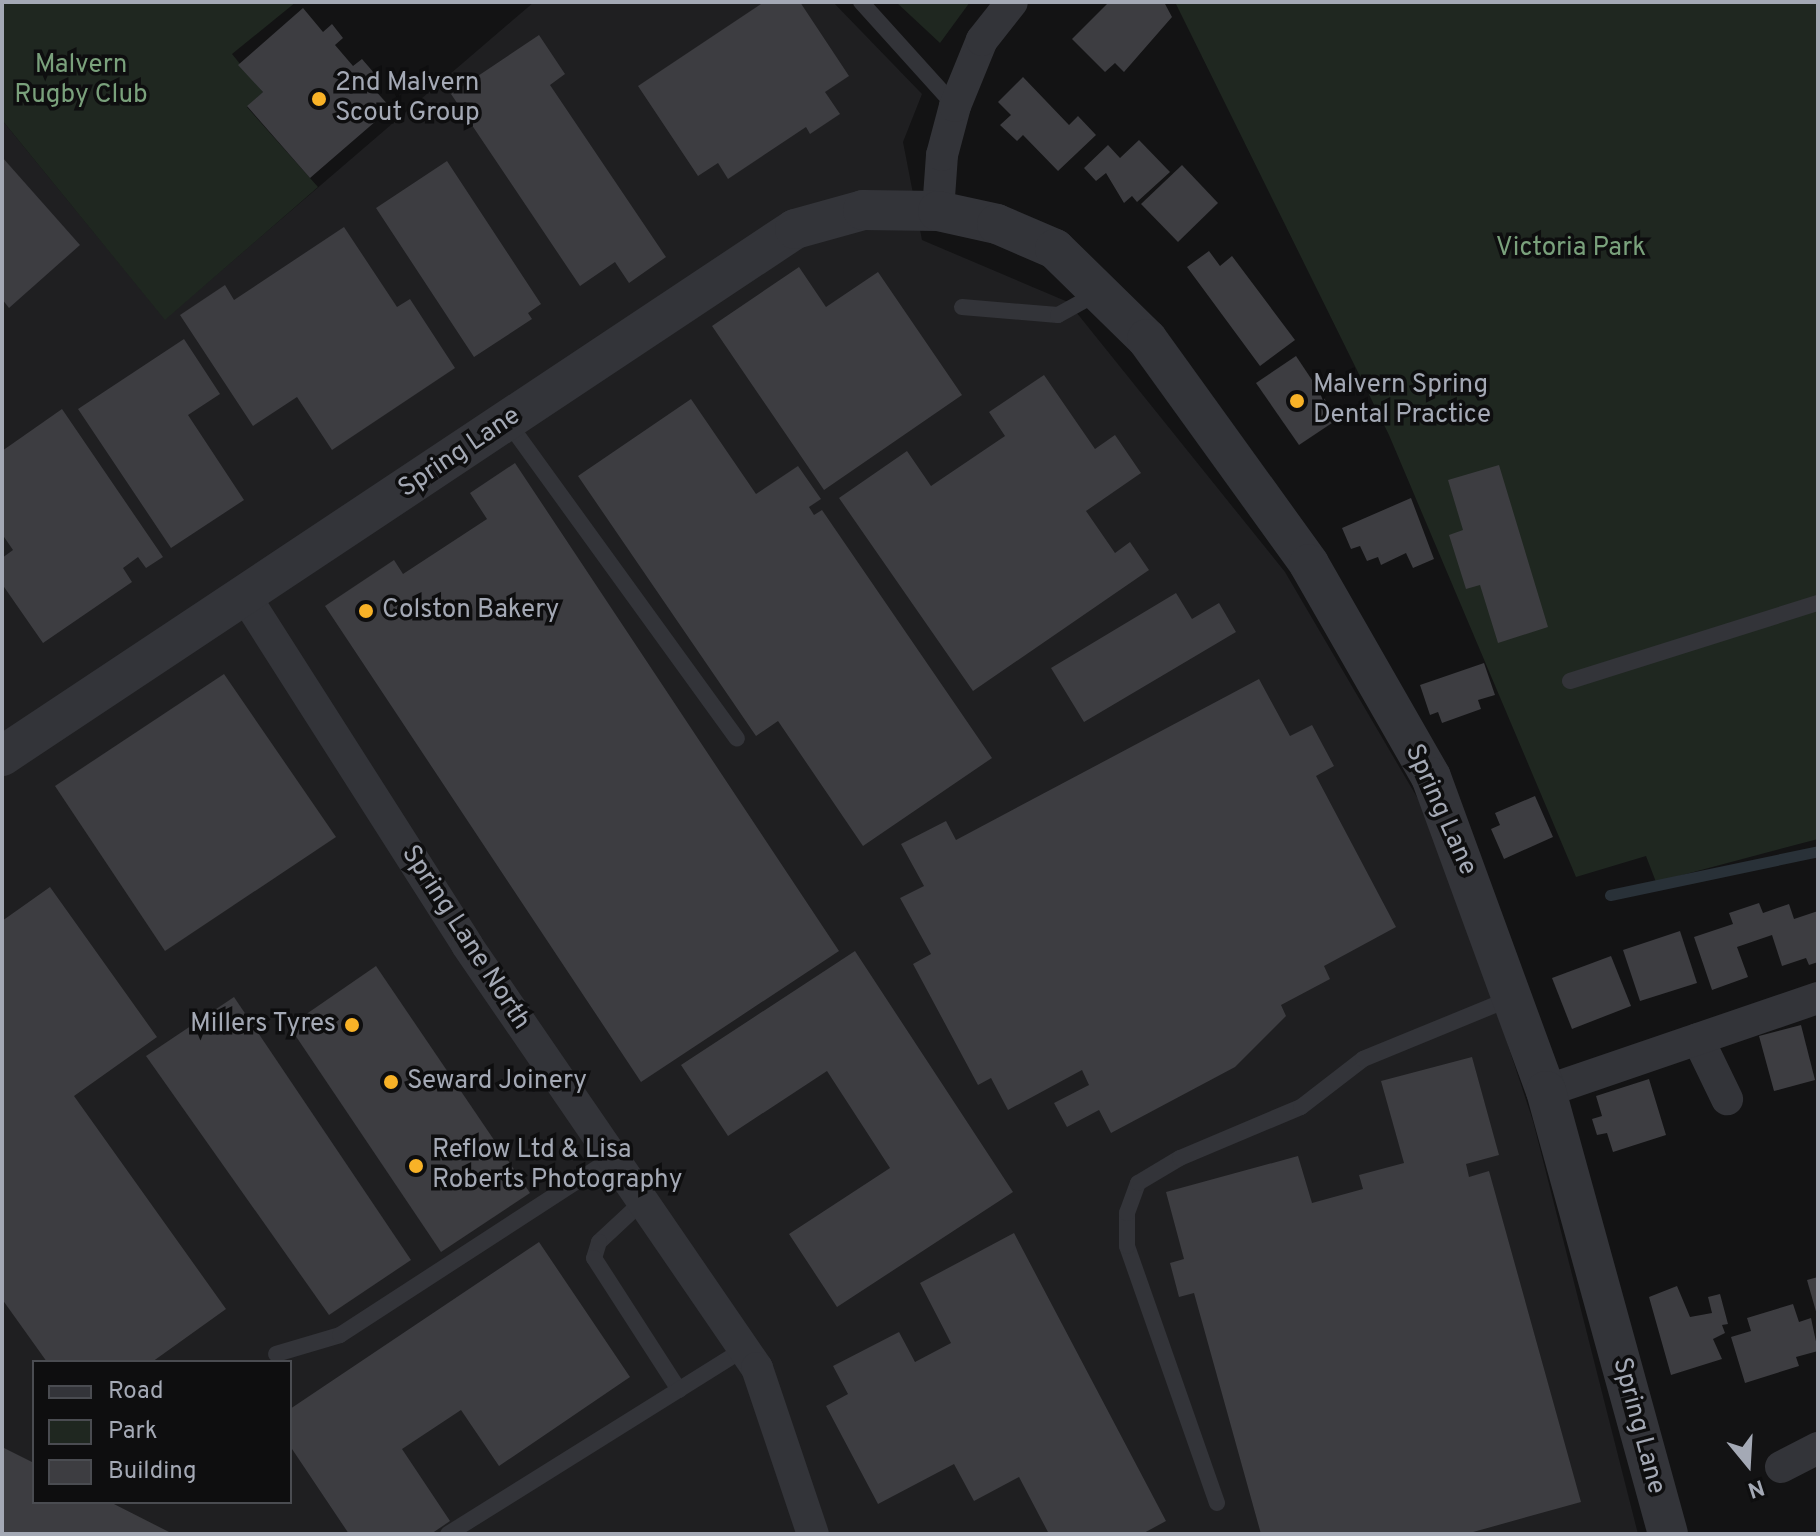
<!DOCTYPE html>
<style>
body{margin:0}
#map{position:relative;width:1820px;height:1536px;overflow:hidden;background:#131314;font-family:Overpass,sans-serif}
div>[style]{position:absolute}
.built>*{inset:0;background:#1f1f21}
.green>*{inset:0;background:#1f2720}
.stream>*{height:11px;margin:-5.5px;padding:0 5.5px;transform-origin:5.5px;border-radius:5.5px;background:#293138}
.building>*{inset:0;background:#3d3d41}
.service>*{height:16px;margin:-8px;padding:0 8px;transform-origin:8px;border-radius:8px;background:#333439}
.minor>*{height:32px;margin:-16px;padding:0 16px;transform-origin:16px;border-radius:16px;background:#333439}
.tertiary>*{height:40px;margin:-20px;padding:0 20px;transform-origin:20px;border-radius:20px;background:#333439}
.dots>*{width:22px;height:22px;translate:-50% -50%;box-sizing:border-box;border:4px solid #0e0e0f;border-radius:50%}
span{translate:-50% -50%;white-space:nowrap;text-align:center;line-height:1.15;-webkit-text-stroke:7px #0e0e0f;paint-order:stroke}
.park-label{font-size:26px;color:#7aa17c}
.poi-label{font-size:26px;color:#a4a9b5}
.left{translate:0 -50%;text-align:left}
.right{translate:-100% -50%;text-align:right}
.street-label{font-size:26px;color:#a4a9b5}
.frame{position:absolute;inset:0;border:4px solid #a4a9b5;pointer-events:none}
.legend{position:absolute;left:32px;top:1360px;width:260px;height:144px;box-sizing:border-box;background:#0e0e0f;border:2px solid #4a4c51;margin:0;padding:10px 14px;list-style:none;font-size:24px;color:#a4a9b5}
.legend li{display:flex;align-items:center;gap:16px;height:40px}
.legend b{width:40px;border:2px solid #4a4c51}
.north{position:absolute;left:1708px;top:1424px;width:80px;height:80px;-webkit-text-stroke:6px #0e0e0f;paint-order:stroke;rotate:162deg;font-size:22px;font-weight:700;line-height:32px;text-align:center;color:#a4a9b5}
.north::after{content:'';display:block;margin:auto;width:28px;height:36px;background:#a4a9b5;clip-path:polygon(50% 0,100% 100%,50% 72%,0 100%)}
</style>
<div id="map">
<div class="built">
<div style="clip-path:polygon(evenodd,534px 2px,833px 2px,922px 94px,903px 142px,922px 240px,1068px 302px,1285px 572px,1438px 833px,1533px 1121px,1638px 1534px,2px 1534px,2px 120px,165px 319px,534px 2px,34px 1362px,290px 1362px,290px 1502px,34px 1502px,34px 1362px)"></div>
</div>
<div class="green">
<div style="clip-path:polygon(2px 2px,296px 2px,232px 54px,263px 92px,247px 107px,318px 187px,165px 320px,2px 120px)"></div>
<div style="clip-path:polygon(896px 2px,970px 2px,940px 43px)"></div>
<div style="clip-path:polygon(1175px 2px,1818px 2px,1818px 839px,1656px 882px,1646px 856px,1576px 877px,1389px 435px)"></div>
</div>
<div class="stream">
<div style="left:1610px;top:895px;width:213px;rotate:-11.9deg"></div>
</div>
<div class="building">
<div style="clip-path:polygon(764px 2px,800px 2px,849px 76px,825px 92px,840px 114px,810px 134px,806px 127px,728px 179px,718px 163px,698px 176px,638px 86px)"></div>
<div style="clip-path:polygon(1109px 2px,1164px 2px,1172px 17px,1124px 72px,1115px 63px,1105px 72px,1072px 39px)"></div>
<div style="clip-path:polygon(303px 8px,323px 32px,332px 24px,343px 38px,335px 45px,353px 66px,362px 59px,381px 81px,373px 88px,391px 108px,310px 178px,247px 106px,263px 92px,238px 65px)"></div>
<div style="clip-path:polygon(539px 35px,565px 74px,550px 85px,666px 257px,629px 283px,615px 262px,580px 286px,451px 94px)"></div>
<div style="clip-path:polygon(1023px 77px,1069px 125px,1078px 116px,1096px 135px,1058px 171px,1023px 135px,1017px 141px,1000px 125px,1011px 115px,998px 102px)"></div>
<div style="clip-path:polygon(1139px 140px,1170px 172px,1137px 202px,1132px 196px,1124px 203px,1106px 173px,1096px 181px,1084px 168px,1108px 145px,1120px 158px)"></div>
<div style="clip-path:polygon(2px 157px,80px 245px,9px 308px,2px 299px)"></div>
<div style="clip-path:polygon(447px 161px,541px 304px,528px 313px,532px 319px,474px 357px,376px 208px)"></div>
<div style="clip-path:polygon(1182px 165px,1218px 203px,1178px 242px,1141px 204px)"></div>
<div style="clip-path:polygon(344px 227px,397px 307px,410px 299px,455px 368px,332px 450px,297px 397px,253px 426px,180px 315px,225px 285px,234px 300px)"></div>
<div style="clip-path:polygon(1209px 251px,1220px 266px,1232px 256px,1295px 340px,1260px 366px,1187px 267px)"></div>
<div style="clip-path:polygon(799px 267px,826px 307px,878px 272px,962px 395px,824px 490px,712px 326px)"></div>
<div style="clip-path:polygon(184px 339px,220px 394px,188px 415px,244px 500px,171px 548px,78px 409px)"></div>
<div style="clip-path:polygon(1296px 356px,1338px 419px,1299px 445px,1256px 383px)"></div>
<div style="clip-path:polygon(1044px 375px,1095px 449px,1115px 435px,1141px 473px,1086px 511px,1115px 553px,1130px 542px,1149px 570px,973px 691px,839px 498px,907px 451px,931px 486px,1005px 436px,989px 412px)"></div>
<div style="clip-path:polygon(691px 399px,756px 494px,798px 466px,821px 499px,809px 507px,814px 515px,822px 510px,992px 758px,863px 846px,778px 721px,756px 736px,578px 476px)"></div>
<div style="clip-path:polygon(62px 409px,163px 557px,146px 568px,138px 557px,123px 568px,132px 582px,43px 643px,2px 584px,2px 558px,13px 550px,2px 534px,2px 451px)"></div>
<div style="clip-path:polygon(515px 463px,839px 951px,641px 1082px,325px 606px,394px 560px,403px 574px,487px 519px,470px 493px)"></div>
<div style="clip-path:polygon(1499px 465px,1548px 627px,1498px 643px,1480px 585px,1466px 589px,1449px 535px,1463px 530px,1448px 480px)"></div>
<div style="clip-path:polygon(1411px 498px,1434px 559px,1413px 568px,1406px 553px,1381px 565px,1378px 557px,1367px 561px,1360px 546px,1351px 549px,1342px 528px)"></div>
<div style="clip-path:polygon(1176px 593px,1192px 619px,1219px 603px,1236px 632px,1084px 722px,1051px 668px)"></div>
<div style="clip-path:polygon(1484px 663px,1495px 695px,1478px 700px,1481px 709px,1442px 723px,1438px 712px,1430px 715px,1420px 685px)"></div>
<div style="clip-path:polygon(224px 674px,336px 837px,165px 951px,55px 786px)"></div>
<div style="clip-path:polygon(1259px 679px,1290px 736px,1312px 725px,1334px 766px,1316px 776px,1396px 927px,1324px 966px,1330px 979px,1281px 1005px,1286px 1016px,1235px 1067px,1111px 1133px,1099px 1110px,1067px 1127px,1054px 1103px,1089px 1085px,1082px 1070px,1008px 1110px,991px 1078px,978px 1085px,913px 964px,931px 954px,900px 898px,924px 886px,901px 844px,946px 821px,956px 840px)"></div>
<div style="clip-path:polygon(1535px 796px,1553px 837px,1504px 859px,1491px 829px,1500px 825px,1495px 813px)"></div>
<div style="clip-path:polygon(50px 887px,157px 1037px,74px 1096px,226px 1309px,152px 1362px,47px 1362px,2px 1299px,2px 921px)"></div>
<div style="clip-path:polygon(1759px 903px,1763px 913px,1789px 904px,1794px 919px,1818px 911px,1818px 962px,1809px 965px,1806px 958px,1782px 966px,1772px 935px,1737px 947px,1748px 977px,1712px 990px,1694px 937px,1733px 924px,1729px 913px)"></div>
<div style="clip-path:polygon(1680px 931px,1697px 983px,1640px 1001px,1623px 950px)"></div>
<div style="clip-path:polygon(855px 951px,1013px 1192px,837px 1307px,789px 1234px,890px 1168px,827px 1071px,728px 1136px,681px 1065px)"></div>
<div style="clip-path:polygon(1611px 956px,1631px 1006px,1572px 1029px,1552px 978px)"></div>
<div style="clip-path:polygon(376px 966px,530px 1193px,441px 1252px,289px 1026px)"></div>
<div style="clip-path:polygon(234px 997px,411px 1260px,329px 1315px,146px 1056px)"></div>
<div style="clip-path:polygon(1801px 1025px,1815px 1080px,1774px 1091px,1759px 1036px)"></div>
<div style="clip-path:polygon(1472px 1057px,1499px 1155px,1466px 1164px,1469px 1177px,1489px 1171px,1581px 1502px,1466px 1534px,1261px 1534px,1194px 1293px,1179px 1297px,1170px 1263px,1184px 1259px,1166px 1192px,1298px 1156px,1312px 1203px,1363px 1189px,1359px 1175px,1404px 1163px,1381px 1081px)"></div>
<div style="clip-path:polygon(1649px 1079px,1666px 1135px,1613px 1152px,1607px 1133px,1597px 1135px,1592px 1119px,1602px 1116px,1596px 1096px)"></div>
<div style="clip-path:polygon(1014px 1233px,1166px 1521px,1142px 1534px,1049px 1534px,1019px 1477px,974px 1501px,954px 1464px,878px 1504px,826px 1406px,848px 1394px,833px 1366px,899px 1332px,915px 1362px,951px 1343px,920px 1283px)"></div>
<div style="clip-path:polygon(539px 1242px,630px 1377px,499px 1466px,461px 1410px,402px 1449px,450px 1521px,431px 1534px,349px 1534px,290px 1446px,290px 1409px)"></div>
<div style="clip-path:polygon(1818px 1277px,1818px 1315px,1817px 1315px,1807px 1280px)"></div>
<div style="clip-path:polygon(1677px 1286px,1690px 1317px,1712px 1313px,1708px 1297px,1720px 1294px,1728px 1324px,1722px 1325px,1725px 1333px,1713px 1339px,1722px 1359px,1671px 1375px,1649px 1297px)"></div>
<div style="clip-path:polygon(1793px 1304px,1799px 1322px,1811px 1318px,1818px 1351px,1796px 1357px,1799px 1366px,1745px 1383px,1731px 1337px,1751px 1331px,1747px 1318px)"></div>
<div style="clip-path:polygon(2px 1447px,34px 1463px,34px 1502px,110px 1502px,173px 1534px,2px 1534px)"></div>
</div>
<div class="service">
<div style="left:861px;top:2px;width:140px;rotate:47.9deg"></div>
<div style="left:962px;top:307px;width:96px;rotate:4.8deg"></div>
<div style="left:1058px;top:315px;width:46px;rotate:-28.8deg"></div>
<div style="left:507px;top:421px;width:392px;rotate:54.1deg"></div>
<div style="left:1570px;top:681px;width:260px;rotate:-17.5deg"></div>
<div style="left:643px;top:1201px;width:60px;rotate:137deg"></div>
<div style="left:599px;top:1242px;width:17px;rotate:107deg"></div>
<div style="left:594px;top:1258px;width:157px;rotate:57.2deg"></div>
<div style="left:276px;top:1354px;width:67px;rotate:-16.5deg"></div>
<div style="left:340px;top:1335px;width:325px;rotate:-33deg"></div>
<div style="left:1217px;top:1503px;width:272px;rotate:-109.3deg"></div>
<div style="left:1127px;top:1246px;width:33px;rotate:-90deg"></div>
<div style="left:1127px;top:1213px;width:32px;rotate:-70deg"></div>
<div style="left:1138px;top:1183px;width:49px;rotate:-30.8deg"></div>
<div style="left:1180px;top:1158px;width:131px;rotate:-22.9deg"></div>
<div style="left:1301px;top:1107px;width:78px;rotate:-37.7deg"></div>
<div style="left:1363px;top:1059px;width:163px;rotate:-22.3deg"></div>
<div style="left:448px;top:1534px;width:349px;rotate:-32deg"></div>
</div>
<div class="minor">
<div style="left:938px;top:211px;width:56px;rotate:-85.9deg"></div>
<div style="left:942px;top:155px;width:51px;rotate:-75.1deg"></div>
<div style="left:955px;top:106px;width:71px;rotate:-67.8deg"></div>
<div style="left:982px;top:40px;width:48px;rotate:-51.7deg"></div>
<div style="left:245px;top:596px;width:414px;rotate:57.5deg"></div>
<div style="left:467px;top:945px;width:513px;rotate:55.57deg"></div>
<div style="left:757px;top:1368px;width:175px;rotate:71.4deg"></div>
<div style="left:1698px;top:1039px;width:67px;rotate:64.2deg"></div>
<div style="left:1546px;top:1091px;width:287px;rotate:-18.9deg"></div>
<div style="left:1781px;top:1467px;width:42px;rotate:-27.2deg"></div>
</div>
<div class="tertiary">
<div style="left:2px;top:756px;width:952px;rotate:-33.61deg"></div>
<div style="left:795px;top:229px;width:71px;rotate:-15.6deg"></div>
<div style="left:863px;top:210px;width:75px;rotate:0.8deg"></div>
<div style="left:938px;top:211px;width:60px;rotate:12.4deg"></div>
<div style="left:997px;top:224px;width:63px;rotate:23.3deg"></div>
<div style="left:1055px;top:249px;width:129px;rotate:44.4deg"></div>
<div style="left:1147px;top:339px;width:277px;rotate:54.2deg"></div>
<div style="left:1309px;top:564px;width:245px;rotate:60.2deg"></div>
<div style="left:1431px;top:777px;width:334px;rotate:69.9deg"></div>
<div style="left:1546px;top:1091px;width:459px;rotate:74.6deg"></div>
</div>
<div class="dots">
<div style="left:319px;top:99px;background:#f8b227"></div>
<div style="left:1297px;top:401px;background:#f8b227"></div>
<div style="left:366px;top:611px;background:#f8b227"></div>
<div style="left:352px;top:1025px;background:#f8b227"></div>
<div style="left:391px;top:1082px;background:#f8b227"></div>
<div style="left:416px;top:1166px;background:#f8b227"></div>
</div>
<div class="park-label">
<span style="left:81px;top:81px">Malvern<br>Rugby Club</span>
<span style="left:1571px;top:249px">Victoria Park</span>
</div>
<div class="poi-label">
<span class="left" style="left:335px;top:99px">2nd Malvern<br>Scout Group</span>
<span class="left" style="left:1313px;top:401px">Malvern Spring<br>Dental Practice</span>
<span class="left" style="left:382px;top:611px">Colston Bakery</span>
<span class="right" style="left:336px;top:1025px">Millers Tyres</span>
<span class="left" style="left:407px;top:1082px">Seward Joinery</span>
<span class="left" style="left:432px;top:1166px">Reflow Ltd &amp; Lisa<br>Roberts Photography</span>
</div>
<div class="street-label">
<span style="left:460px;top:453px;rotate:-34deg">Spring Lane</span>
<span style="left:1440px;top:810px;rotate:66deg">Spring Lane</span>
<span style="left:465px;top:938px;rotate:57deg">Spring Lane North</span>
<span style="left:1638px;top:1426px;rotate:75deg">Spring Lane</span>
</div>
<div class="frame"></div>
<ul class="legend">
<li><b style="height:10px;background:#333439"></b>Road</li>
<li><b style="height:22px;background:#1f2720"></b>Park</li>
<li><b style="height:22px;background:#3d3d41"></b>Building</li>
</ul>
<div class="north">N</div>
</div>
